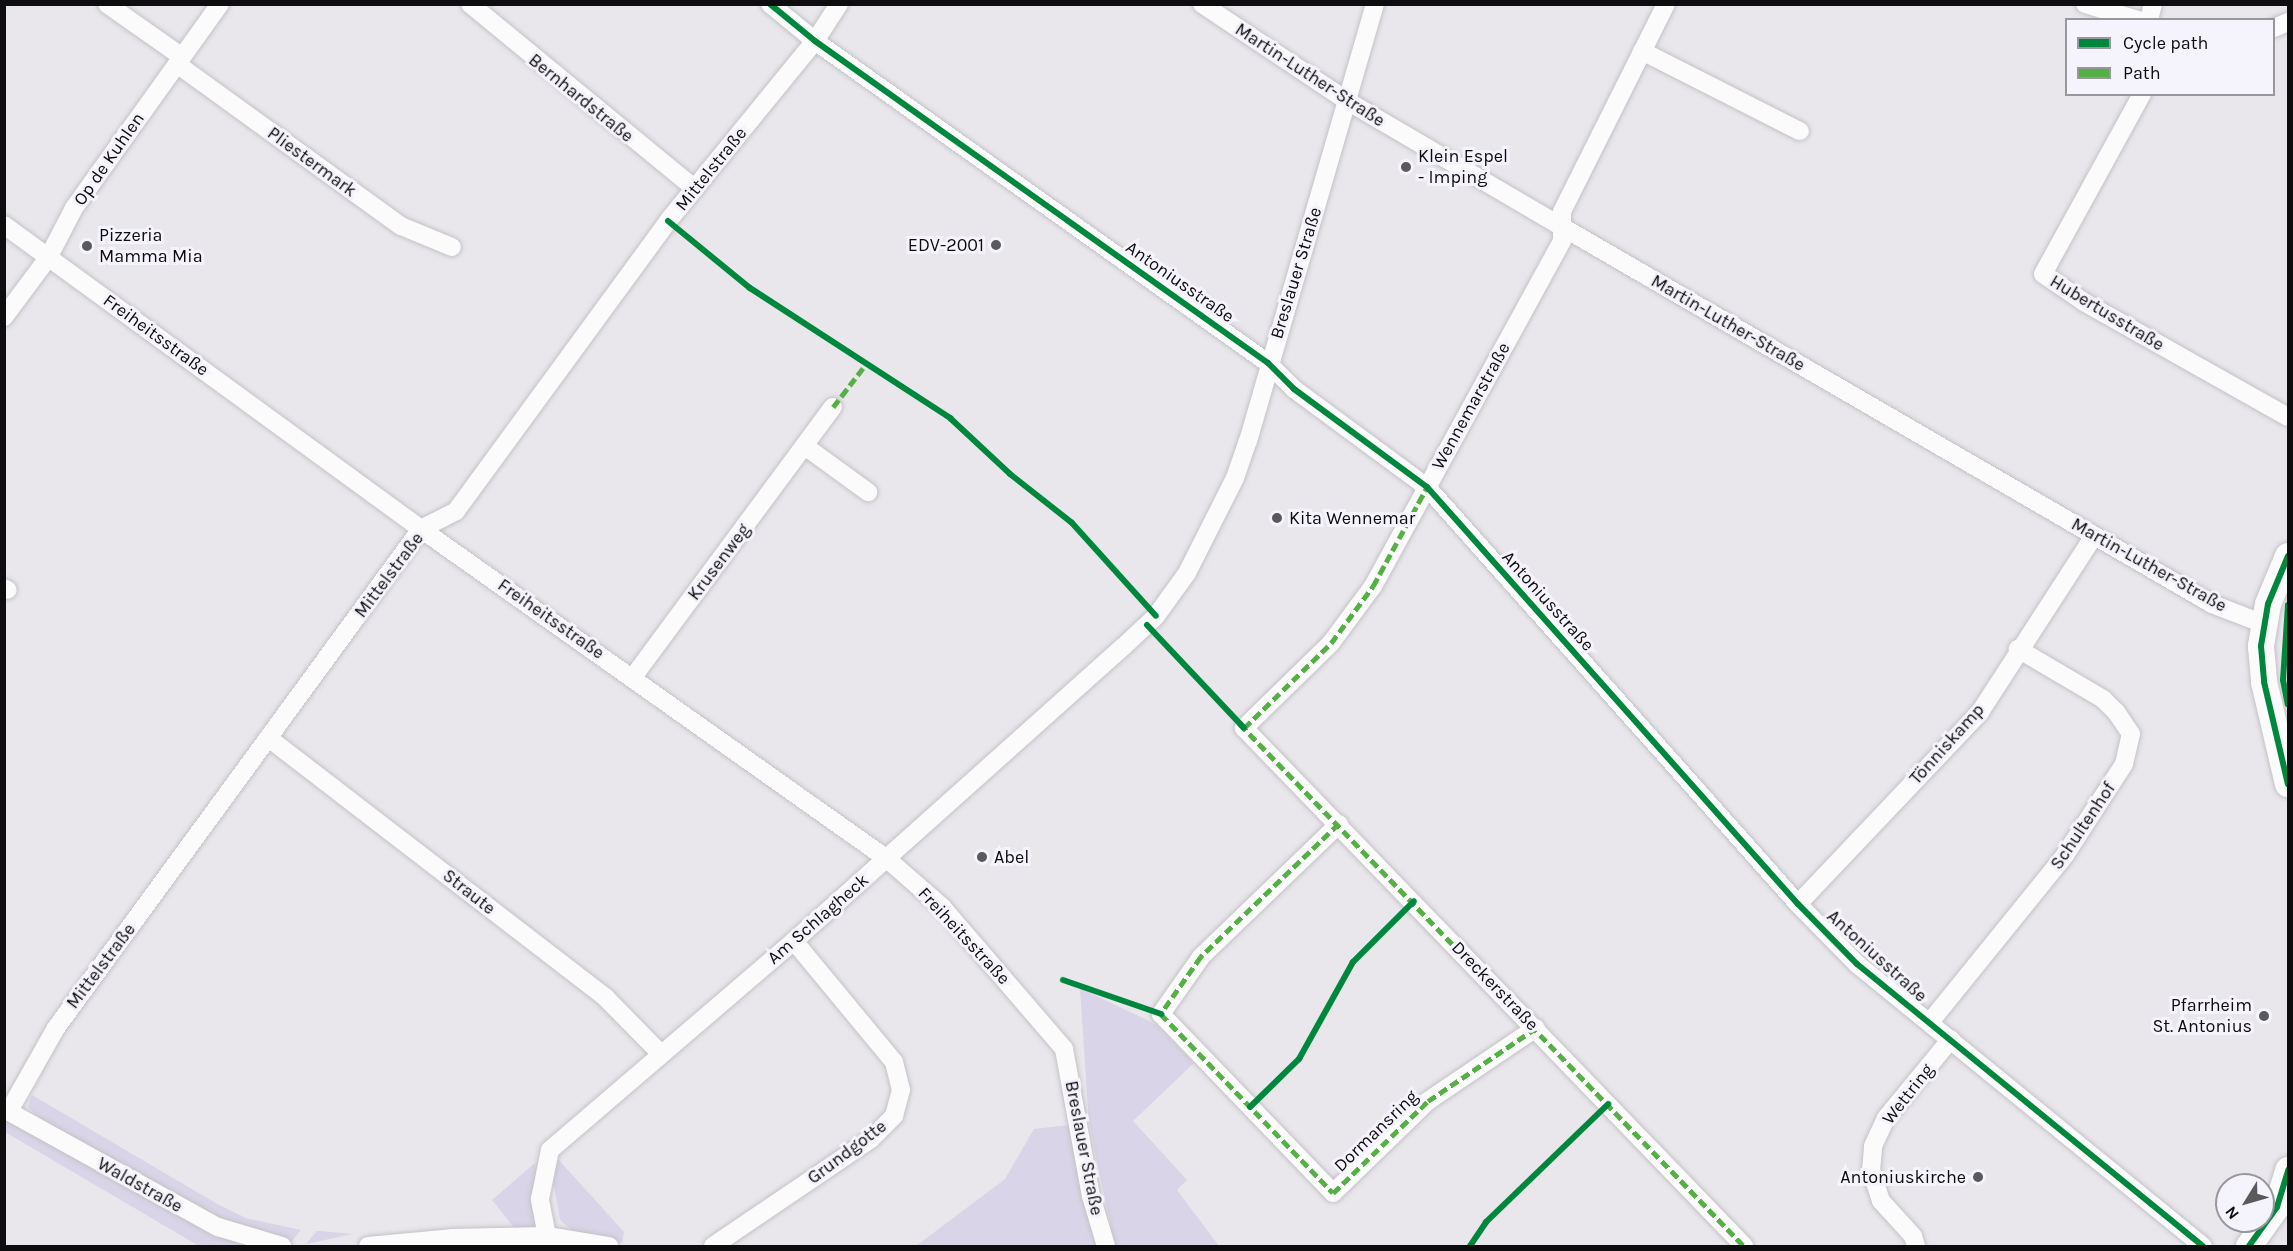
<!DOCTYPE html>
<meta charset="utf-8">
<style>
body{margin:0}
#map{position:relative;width:2293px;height:1251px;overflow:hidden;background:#e9e7ec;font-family:Karla,sans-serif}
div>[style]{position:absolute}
.green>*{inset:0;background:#d9d4e7}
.roads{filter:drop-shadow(0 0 2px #c4c2c6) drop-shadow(0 0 2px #c4c2c6)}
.street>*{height:18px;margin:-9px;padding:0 9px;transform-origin:9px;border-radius:9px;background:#fcfbfc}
.secondary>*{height:26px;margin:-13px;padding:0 13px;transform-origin:13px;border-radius:13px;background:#fcfbfc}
.quiet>*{height:4.5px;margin-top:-2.25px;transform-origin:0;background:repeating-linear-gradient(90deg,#54b044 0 9px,transparent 0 13.5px)}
.cycleway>*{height:6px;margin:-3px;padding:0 3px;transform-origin:3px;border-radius:3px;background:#00873e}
.dots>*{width:16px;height:16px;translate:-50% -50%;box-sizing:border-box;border:3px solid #f5f3fb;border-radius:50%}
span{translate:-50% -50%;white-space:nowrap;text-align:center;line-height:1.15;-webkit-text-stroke:6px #f5f3fb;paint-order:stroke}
.street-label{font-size:18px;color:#0d0c0e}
.poi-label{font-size:18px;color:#0d0c0e}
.left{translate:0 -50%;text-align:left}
.right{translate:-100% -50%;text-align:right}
.frame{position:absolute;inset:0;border:6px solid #0d0c0e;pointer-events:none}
.legend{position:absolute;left:2065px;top:18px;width:210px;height:78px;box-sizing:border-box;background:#f5f3fb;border:2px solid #98979c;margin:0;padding:8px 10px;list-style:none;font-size:18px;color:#0d0c0e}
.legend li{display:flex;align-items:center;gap:12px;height:30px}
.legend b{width:30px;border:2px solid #98979c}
.north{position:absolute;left:2215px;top:1173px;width:60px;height:60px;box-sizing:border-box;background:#f5f3fb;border:2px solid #98979c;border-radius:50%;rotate:233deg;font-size:16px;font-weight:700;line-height:24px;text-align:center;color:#0d0c0e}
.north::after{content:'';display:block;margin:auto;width:21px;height:27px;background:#5a595c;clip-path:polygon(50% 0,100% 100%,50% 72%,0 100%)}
</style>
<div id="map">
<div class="green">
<div style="clip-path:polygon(1080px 988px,1155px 1024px,1194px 1063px,1133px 1121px,1187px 1180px,1177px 1190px,1219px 1246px,1115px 1246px,1089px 1123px)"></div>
<div style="clip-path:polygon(32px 1095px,219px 1205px,246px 1218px,301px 1230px,291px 1242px,219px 1219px,40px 1118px,28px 1107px)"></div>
<div style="clip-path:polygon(5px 1114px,253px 1246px,199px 1246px,5px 1132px)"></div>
<div style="clip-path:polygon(1069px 1125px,1096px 1246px,916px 1246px,1005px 1179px,1034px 1129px)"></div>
<div style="clip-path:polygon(558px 1159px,624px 1232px,622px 1243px,576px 1234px,560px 1220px,552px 1174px)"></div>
<div style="clip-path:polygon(535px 1163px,540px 1221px,534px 1227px,517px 1231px,492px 1200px)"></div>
<div style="clip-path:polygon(317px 1231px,319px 1231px,353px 1234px,306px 1244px)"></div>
</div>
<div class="roads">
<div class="street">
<div style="left:107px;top:4px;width:92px;rotate:35.2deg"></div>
<div style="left:470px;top:4px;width:291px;rotate:39.4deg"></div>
<div style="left:770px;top:4px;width:58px;rotate:39.4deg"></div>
<div style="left:815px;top:41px;width:556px;rotate:35.41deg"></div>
<div style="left:1268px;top:363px;width:37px;rotate:45deg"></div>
<div style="left:1294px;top:389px;width:165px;rotate:36.4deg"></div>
<div style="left:1427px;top:487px;width:558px;rotate:48.34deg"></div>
<div style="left:1798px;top:904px;width:84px;rotate:45.5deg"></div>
<div style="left:1857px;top:964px;width:446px;rotate:39.2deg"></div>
<div style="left:1202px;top:4px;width:177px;rotate:33.7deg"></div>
<div style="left:1349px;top:102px;width:249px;rotate:30.4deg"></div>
<div style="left:1564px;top:228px;width:749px;rotate:30.12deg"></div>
<div style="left:2212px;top:604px;width:56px;rotate:21deg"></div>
<div style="left:1666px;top:4px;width:233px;rotate:116.6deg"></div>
<div style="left:1562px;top:212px;width:29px;rotate:90deg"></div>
<div style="left:1562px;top:241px;width:393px;rotate:118.7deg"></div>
<div style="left:1373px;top:586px;width:71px;rotate:126.4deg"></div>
<div style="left:1331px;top:643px;width:122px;rotate:135.7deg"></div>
<div style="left:1244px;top:728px;width:720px;rotate:46.01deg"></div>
<div style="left:2085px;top:4px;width:55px;rotate:16.8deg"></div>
<div style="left:2149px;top:20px;width:16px;rotate:-76deg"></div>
<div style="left:2274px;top:28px;width:15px;rotate:-23deg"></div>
<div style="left:1642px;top:51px;width:177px;rotate:26.9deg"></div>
<div style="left:177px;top:64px;width:276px;rotate:35.9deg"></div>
<div style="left:401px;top:226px;width:55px;rotate:22.4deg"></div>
<div style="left:2142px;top:94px;width:205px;rotate:118.8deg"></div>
<div style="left:2043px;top:274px;width:50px;rotate:34.3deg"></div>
<div style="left:2084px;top:302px;width:234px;rotate:29.4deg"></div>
<div style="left:4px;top:225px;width:516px;rotate:36.09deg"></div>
<div style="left:421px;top:529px;width:571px;rotate:35.3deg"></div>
<div style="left:887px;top:859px;width:73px;rotate:41.1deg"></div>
<div style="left:942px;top:907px;width:187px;rotate:49.3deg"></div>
<div style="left:1064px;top:1049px;width:149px;rotate:79.6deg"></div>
<div style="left:1091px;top:1196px;width:52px;rotate:73.3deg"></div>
<div style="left:4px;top:317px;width:74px;rotate:-53.3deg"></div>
<div style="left:48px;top:258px;width:56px;rotate:-62.5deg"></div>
<div style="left:74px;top:208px;width:251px;rotate:-54.4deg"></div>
<div style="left:806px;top:447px;width:77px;rotate:36deg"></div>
<div style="left:4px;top:588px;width:4px;rotate:27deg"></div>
<div style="left:633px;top:677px;width:336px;rotate:-53.5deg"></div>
<div style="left:270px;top:739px;width:424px;rotate:37.6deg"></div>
<div style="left:606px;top:998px;width:78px;rotate:45.5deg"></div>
<div style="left:1339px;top:824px;width:192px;rotate:136.1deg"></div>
<div style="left:1201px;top:957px;width:70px;rotate:125.1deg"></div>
<div style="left:1161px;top:1014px;width:248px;rotate:46.1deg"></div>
<div style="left:1333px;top:1193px;width:132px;rotate:-44.1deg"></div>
<div style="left:1428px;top:1101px;width:130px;rotate:-34.1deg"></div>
<div style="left:1798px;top:904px;width:265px;rotate:-46.5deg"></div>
<div style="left:1980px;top:712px;width:210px;rotate:-57.1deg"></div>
<div style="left:1930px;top:1022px;width:215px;rotate:-51deg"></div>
<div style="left:2065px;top:855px;width:108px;rotate:-57deg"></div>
<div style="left:2124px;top:764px;width:31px;rotate:-77deg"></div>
<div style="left:2131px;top:734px;width:27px;rotate:-124deg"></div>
<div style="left:2116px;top:712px;width:18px;rotate:-135deg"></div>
<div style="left:2103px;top:699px;width:99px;rotate:-149.5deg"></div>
<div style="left:4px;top:1109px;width:244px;rotate:28.9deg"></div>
<div style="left:218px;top:1227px;width:67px;rotate:16.5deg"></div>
<div style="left:9px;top:1111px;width:95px;rotate:-60.5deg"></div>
<div style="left:56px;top:1028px;width:618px;rotate:-53.82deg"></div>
<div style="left:421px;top:529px;width:39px;rotate:-27deg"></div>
<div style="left:456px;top:511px;width:359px;rotate:-53.8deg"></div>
<div style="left:668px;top:221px;width:232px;rotate:-50.8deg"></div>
<div style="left:815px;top:41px;width:44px;rotate:-57deg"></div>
<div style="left:547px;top:1236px;width:38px;rotate:-101deg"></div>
<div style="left:540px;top:1199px;width:50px;rotate:-78.5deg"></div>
<div style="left:550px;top:1150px;width:321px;rotate:-40.6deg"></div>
<div style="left:794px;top:941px;width:441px;rotate:-41.8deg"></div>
<div style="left:1123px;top:647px;width:45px;rotate:-43.2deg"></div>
<div style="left:1156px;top:616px;width:53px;rotate:-54.2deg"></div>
<div style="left:1187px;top:573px;width:106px;rotate:-63.2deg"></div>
<div style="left:1235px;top:478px;width:39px;rotate:-71deg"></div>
<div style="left:1248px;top:441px;width:455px;rotate:-73.8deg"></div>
<div style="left:368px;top:1246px;width:84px;rotate:-5.4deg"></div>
<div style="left:452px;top:1238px;width:95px;rotate:-1.2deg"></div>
<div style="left:547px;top:1236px;width:63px;rotate:9.2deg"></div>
<div style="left:713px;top:1246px;width:191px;rotate:-34.1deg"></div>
<div style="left:871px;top:1139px;width:33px;rotate:-45deg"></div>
<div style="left:894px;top:1116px;width:27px;rotate:-75deg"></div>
<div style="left:901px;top:1090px;width:29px;rotate:-104deg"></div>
<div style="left:894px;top:1062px;width:157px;rotate:-129.6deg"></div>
<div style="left:1916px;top:1246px;width:10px;rotate:-107deg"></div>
<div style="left:1913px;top:1236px;width:47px;rotate:-132.4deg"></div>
<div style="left:1881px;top:1201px;width:32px;rotate:-108deg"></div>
<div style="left:1871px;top:1171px;width:25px;rotate:-85deg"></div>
<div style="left:1873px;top:1146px;width:31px;rotate:-65deg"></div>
<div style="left:1886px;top:1118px;width:102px;rotate:-50.6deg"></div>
</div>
<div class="secondary">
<div style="left:2288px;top:556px;width:52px;rotate:112.6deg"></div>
<div style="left:2268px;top:604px;width:43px;rotate:99.5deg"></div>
<div style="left:2261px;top:646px;width:36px;rotate:85deg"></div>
<div style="left:2264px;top:682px;width:105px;rotate:76.8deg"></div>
<div style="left:2249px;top:1246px;width:48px;rotate:-54.3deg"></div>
<div style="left:2277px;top:1207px;width:39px;rotate:-73deg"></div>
</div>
</div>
<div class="quiet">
<div style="left:833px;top:407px;width:54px;rotate:-52.5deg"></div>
<div style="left:1240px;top:724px;width:726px;rotate:46.01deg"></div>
<div style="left:1244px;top:728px;width:122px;rotate:-44.3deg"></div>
<div style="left:1331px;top:643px;width:71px;rotate:-53.6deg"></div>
<div style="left:1373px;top:586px;width:113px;rotate:-61.4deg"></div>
<div style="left:1339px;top:824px;width:192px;rotate:136.1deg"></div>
<div style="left:1201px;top:957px;width:70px;rotate:125.1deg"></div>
<div style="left:1161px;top:1014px;width:248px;rotate:46.1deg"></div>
<div style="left:1333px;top:1193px;width:132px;rotate:-44.1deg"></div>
<div style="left:1428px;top:1101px;width:130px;rotate:-34.1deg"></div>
</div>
<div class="cycleway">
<div style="left:770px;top:4px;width:58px;rotate:39.4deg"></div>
<div style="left:815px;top:41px;width:556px;rotate:35.41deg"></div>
<div style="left:1268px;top:363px;width:37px;rotate:45deg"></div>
<div style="left:1294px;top:389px;width:165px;rotate:36.4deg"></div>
<div style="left:1427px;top:487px;width:558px;rotate:48.34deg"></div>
<div style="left:1798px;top:904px;width:84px;rotate:45.5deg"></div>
<div style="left:1857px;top:964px;width:446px;rotate:39.2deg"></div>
<div style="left:668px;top:221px;width:106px;rotate:39.3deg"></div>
<div style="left:750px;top:288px;width:239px;rotate:33deg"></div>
<div style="left:950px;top:418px;width:82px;rotate:43deg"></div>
<div style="left:1010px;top:474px;width:79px;rotate:38.3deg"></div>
<div style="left:1072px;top:523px;width:125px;rotate:47.9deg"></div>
<div style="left:2288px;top:556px;width:52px;rotate:112.6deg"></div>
<div style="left:2268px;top:604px;width:43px;rotate:99.5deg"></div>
<div style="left:2261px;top:646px;width:36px;rotate:85deg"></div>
<div style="left:2264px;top:682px;width:105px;rotate:76.8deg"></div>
<div style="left:2288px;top:605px;width:75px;rotate:93.8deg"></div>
<div style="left:2283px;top:680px;width:25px;rotate:79deg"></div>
<div style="left:1147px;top:625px;width:141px;rotate:46.7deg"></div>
<div style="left:1063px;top:980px;width:104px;rotate:19.1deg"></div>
<div style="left:1250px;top:1107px;width:69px;rotate:-44.4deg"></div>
<div style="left:1299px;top:1059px;width:111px;rotate:-60.9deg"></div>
<div style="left:1353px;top:962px;width:86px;rotate:-45deg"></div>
<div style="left:1470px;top:1246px;width:29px;rotate:-56deg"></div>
<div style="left:1486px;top:1222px;width:170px;rotate:-44deg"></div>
<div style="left:2249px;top:1246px;width:48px;rotate:-54.3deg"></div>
<div style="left:2277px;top:1207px;width:39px;rotate:-73deg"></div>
</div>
<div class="dots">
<div style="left:1406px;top:167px;background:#5a595c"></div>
<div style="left:996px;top:245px;background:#5a595c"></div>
<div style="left:87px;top:246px;background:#5a595c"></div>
<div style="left:1277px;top:518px;background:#5a595c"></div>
<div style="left:982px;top:857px;background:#5a595c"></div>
<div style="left:2264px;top:1016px;background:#5a595c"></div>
<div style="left:1978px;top:1177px;background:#5a595c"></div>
</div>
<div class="street-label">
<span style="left:1310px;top:75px;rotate:33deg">Martin-Luther-Straße</span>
<span style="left:581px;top:98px;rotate:39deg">Bernhardstraße</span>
<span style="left:109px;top:159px;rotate:-55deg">Op de Kuhlen</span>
<span style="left:312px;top:162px;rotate:36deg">Pliestermark</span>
<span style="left:711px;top:169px;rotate:-51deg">Mittelstraße</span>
<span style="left:1296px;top:273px;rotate:-73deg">Breslauer Straße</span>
<span style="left:1180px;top:282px;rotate:35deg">Antoniusstraße</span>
<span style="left:2107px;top:313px;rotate:31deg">Hubertusstraße</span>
<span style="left:1728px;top:323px;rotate:30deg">Martin-Luther-Straße</span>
<span style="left:156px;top:335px;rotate:36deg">Freiheitsstraße</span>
<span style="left:1471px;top:406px;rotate:-61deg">Wennemarstraße</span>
<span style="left:719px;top:562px;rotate:-53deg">Krusenweg</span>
<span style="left:2149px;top:565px;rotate:29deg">Martin-Luther-Straße</span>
<span style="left:389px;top:575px;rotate:-53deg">Mittelstraße</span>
<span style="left:1548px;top:601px;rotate:48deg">Antoniusstraße</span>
<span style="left:551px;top:619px;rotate:35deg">Freiheitsstraße</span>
<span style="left:1947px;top:744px;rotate:-48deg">Tönniskamp</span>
<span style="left:2083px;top:826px;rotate:-56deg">Schultenhof</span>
<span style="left:469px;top:892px;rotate:38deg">Straute</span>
<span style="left:818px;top:919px;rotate:-41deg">Am Schlagheck</span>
<span style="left:964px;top:936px;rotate:47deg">Freiheitsstraße</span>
<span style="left:1877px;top:956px;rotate:42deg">Antoniusstraße</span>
<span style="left:101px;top:966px;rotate:-53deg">Mittelstraße</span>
<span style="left:1495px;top:986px;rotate:46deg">Dreckerstraße</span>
<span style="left:1908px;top:1094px;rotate:-52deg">Wettring</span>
<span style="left:1376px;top:1131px;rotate:-44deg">Dormansring</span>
<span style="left:1084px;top:1148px;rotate:79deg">Breslauer Straße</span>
<span style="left:847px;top:1152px;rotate:-37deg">Grundgotte</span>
<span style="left:140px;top:1185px;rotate:29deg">Waldstraße</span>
</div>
<div class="poi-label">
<span class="left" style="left:1418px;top:167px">Klein Espel<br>- Imping</span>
<span class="left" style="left:99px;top:246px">Pizzeria<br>Mamma Mia</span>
<span class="right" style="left:984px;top:245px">EDV-2001</span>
<span class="left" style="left:1289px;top:518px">Kita Wennemar</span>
<span class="left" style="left:994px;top:857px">Abel</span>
<span class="right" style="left:2252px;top:1016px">Pfarrheim<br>St. Antonius</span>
<span class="right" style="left:1966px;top:1177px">Antoniuskirche</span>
</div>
<div class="frame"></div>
<ul class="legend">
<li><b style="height:8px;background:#00873e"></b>Cycle path</li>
<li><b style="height:8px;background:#54b044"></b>Path</li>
</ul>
<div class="north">N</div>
</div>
